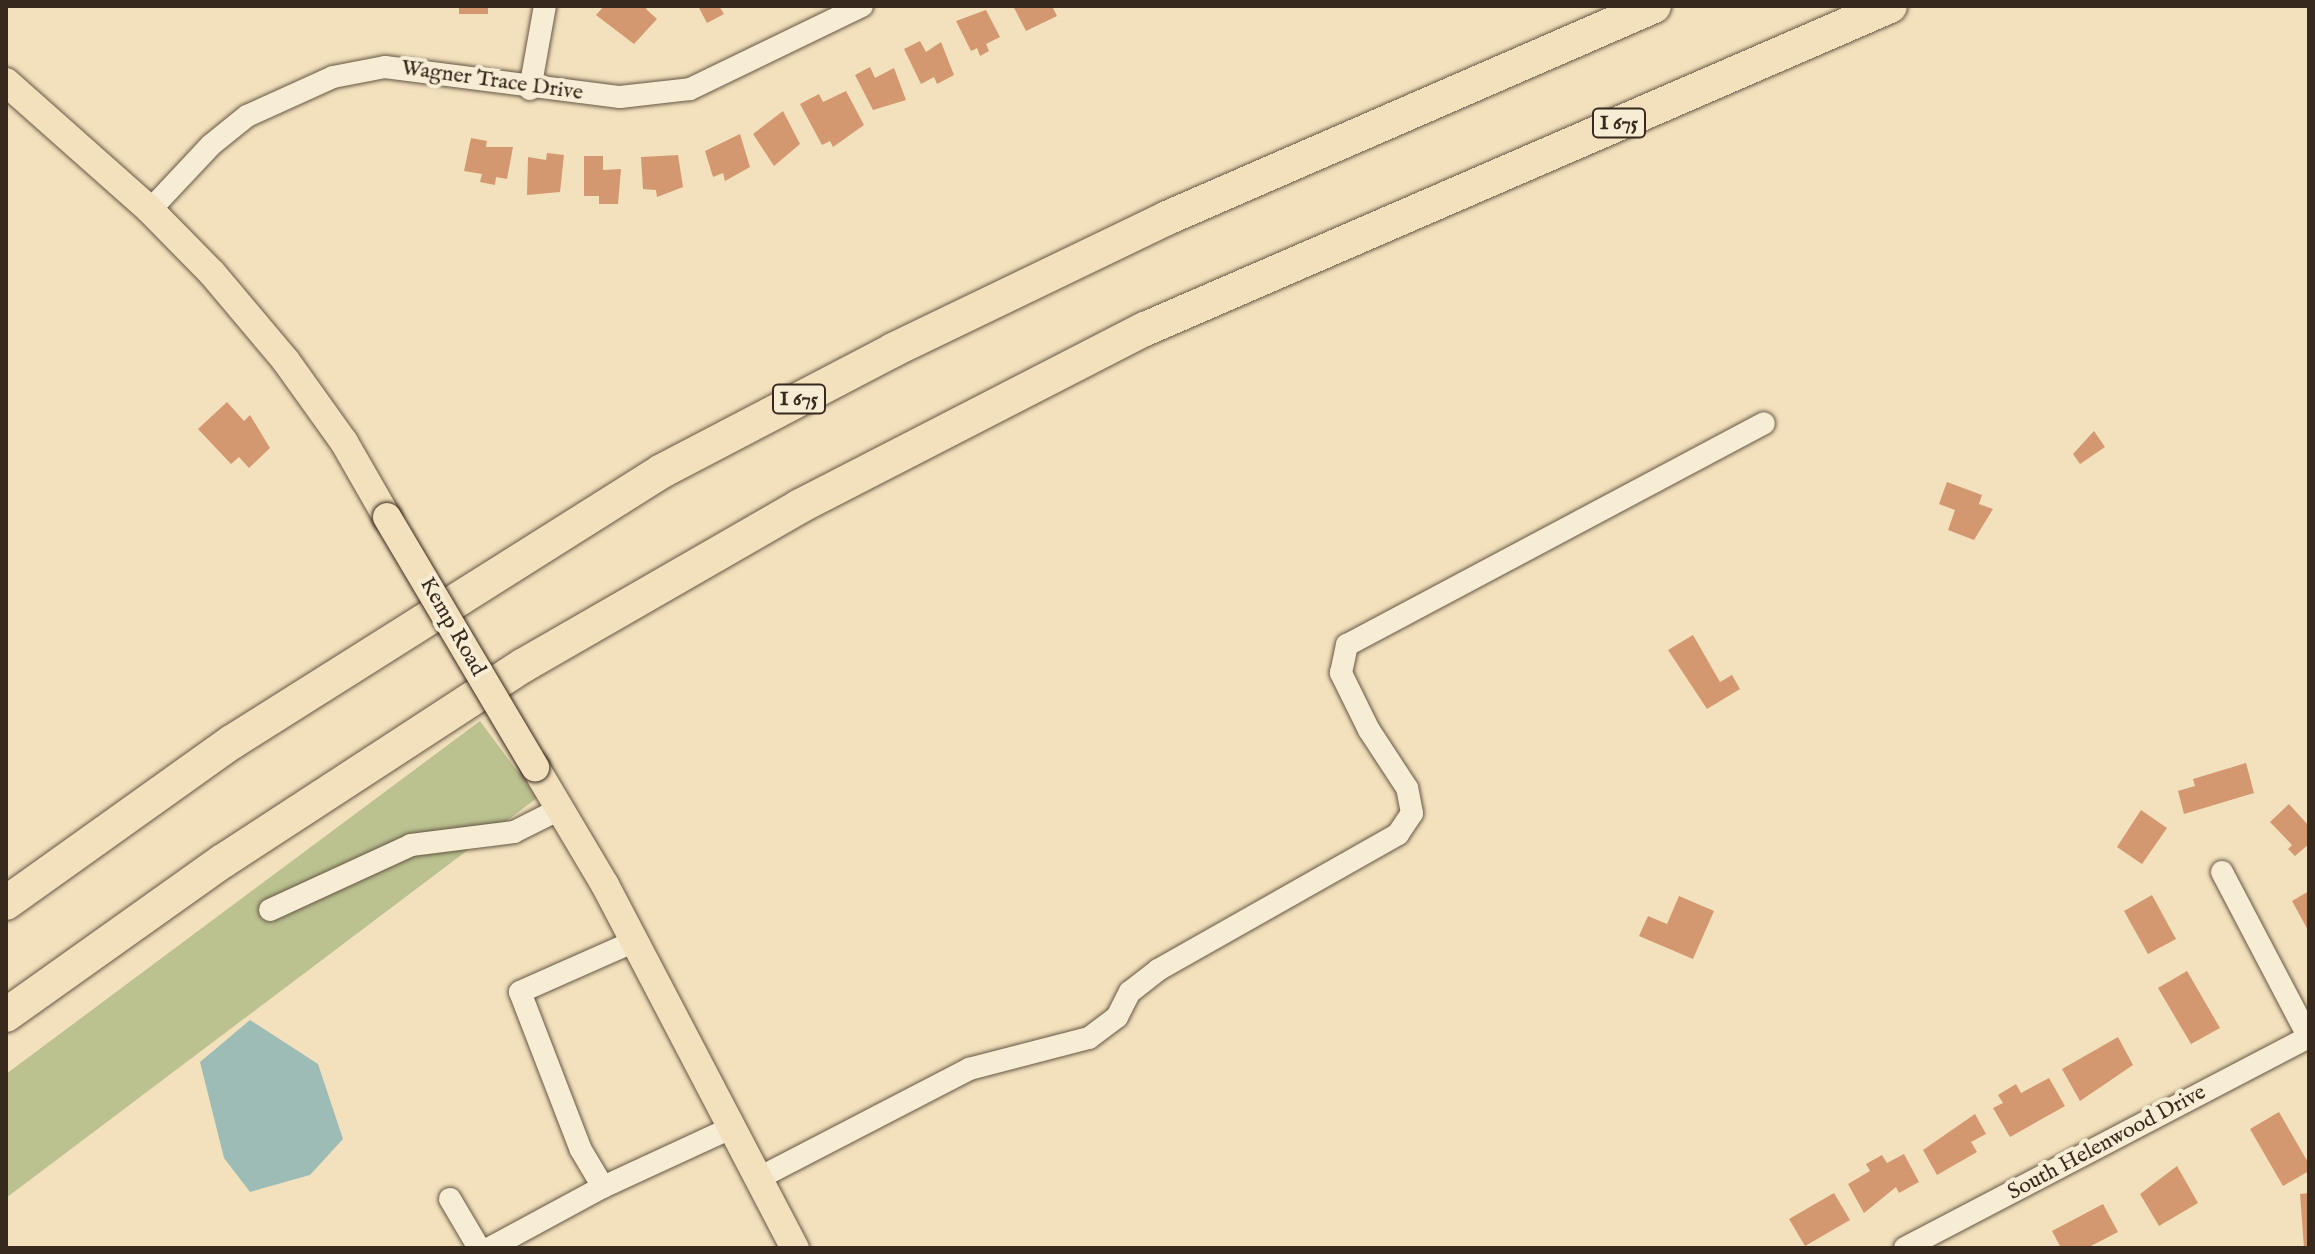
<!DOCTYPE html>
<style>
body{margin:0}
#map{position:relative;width:2315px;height:1254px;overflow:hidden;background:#f3e1bd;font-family:"IM FELL English",serif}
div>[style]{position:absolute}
.green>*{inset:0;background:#bbc290}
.water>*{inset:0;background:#9dbcb6}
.building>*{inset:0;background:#d3986f}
.roads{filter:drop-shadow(0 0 2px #665745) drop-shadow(0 0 2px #665745)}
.minor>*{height:22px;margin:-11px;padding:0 11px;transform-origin:11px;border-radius:11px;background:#f7ecd4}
.major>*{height:28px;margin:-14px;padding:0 14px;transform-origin:14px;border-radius:14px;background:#f3e1bd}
.highway>*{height:34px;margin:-17px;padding:0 17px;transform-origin:17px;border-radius:17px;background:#f3e1bd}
.bridges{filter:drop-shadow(0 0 2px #37291d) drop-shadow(0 0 2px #37291d)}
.major-bridge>*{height:28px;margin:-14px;padding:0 14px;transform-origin:14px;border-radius:14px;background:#f3e1bd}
span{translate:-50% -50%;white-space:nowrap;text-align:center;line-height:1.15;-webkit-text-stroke:8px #f7ecd4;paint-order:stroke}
.shield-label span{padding:2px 6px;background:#f7ecd4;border:2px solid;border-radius:6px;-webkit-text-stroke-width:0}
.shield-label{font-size:20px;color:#37291d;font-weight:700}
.street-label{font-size:22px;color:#37291d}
.frame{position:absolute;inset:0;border:8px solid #37291d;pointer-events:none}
</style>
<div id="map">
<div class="green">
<div style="clip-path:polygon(480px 721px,537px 798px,6px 1198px,6px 1074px)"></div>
</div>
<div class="water">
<div style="clip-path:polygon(250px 1020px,318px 1064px,343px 1139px,310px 1175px,250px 1192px,224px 1158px,200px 1062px)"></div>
</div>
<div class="building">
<div style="clip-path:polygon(459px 6px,488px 6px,488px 14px,459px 14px)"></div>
<div style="clip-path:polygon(604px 6px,649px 6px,646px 9px,657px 19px,634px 44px,596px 15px)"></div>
<div style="clip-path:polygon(698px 6px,719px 6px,724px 14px,707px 23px)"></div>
<div style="clip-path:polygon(1013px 6px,1052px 6px,1057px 16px,1026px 31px)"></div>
<div style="clip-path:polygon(986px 10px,1000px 37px,986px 44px,989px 51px,980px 56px,977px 48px,971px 51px,956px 21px)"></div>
<div style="clip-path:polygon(920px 41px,926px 52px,941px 42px,954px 75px,937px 84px,934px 77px,921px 84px,904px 49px)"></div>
<div style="clip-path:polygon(870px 67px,875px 78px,894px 68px,906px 100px,873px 110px,855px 75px)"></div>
<div style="clip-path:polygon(846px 91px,864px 125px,833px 147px,830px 141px,822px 145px,800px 104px,819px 94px,823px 102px)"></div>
<div style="clip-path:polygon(783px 111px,800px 144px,774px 166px,753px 134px)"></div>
<div style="clip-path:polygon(740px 134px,750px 167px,725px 181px,723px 173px,713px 177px,705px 151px)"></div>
<div style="clip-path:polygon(471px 138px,487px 141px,486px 147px,513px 147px,507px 179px,496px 177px,495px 185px,480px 182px,482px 174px,464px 171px)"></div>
<div style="clip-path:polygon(547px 153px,564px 155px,560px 192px,527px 195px,528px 157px,546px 160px)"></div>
<div style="clip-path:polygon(678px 155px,683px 187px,657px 197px,656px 190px,643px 189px,641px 157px)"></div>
<div style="clip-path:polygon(584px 156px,603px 156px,603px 170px,621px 169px,618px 204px,599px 204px,599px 196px,584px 196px)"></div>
<div style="clip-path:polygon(227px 402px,244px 421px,250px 415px,270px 448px,249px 468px,239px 457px,231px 464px,198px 429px)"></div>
<div style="clip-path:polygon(2094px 431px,2105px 447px,2080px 464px,2073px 454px)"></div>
<div style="clip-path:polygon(1947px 482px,1982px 495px,1979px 504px,1993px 509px,1974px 540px,1948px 530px,1955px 510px,1939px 504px)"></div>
<div style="clip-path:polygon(1693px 635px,1720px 682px,1732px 675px,1740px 689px,1707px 709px,1668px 650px)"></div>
<div style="clip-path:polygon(2246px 763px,2254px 793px,2184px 814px,2178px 791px,2195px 786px,2193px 779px)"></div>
<div style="clip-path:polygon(2289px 804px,2309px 826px,2309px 844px,2295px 856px,2288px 849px,2292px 845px,2270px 822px)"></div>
<div style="clip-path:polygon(2141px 810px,2167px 828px,2142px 864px,2117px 847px)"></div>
<div style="clip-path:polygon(2309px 891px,2309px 932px,2292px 901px)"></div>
<div style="clip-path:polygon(2152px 895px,2176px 939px,2148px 954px,2124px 911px)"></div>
<div style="clip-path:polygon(1679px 896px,1714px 911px,1693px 959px,1639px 936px,1648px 916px,1667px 924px)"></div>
<div style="clip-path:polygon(2187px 971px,2220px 1028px,2191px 1044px,2158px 988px)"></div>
<div style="clip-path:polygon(2118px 1037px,2133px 1065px,2080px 1101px,2062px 1069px)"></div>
<div style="clip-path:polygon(2049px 1078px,2065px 1106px,2010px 1137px,1993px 1108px,2003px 1103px,1998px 1095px,2016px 1084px,2021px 1093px)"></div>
<div style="clip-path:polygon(2279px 1112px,2309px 1164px,2309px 1171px,2283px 1186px,2250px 1129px)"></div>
<div style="clip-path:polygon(1975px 1114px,1986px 1134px,1971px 1142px,1977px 1152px,1937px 1175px,1923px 1150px)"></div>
<div style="clip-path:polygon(1904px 1154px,1919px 1182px,1899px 1193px,1896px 1187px,1864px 1213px,1848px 1184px,1870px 1171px,1866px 1164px,1882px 1155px,1887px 1163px)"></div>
<div style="clip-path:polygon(2177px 1166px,2198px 1203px,2159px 1226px,2140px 1194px)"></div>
<div style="clip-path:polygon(1834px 1193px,1850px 1220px,1805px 1246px,1789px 1219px)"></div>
<div style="clip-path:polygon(2309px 1193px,2309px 1248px,2304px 1248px,2300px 1194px)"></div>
<div style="clip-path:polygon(2103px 1204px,2118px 1232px,2087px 1248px,2061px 1248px,2052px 1231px)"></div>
</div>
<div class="roads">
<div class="minor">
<div style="left:530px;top:89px;width:84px;rotate:-79.8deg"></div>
<div style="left:150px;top:210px;width:89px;rotate:-46.8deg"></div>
<div style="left:211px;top:145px;width:46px;rotate:-38.9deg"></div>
<div style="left:247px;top:116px;width:94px;rotate:-24.4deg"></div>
<div style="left:333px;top:77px;width:53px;rotate:-10.9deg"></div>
<div style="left:385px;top:67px;width:237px;rotate:7.3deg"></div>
<div style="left:620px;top:97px;width:70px;rotate:-6.5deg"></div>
<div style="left:690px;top:89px;width:191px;rotate:-25.8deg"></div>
<div style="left:2222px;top:872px;width:187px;rotate:62.3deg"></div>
<div style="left:270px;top:910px;width:155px;rotate:-24.7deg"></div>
<div style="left:411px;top:845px;width:104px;rotate:-7.2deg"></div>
<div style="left:514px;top:832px;width:51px;rotate:-26.6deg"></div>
<div style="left:635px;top:941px;width:126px;rotate:156.1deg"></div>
<div style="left:520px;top:992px;width:169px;rotate:68.9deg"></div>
<div style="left:581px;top:1150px;width:43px;rotate:59.3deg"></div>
<div style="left:603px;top:1187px;width:143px;rotate:-24.8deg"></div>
<div style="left:759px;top:1178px;width:237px;rotate:-27.4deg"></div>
<div style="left:969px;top:1069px;width:124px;rotate:-14.5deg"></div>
<div style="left:1089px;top:1038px;width:35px;rotate:-37deg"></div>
<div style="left:1117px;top:1017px;width:28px;rotate:-63deg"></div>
<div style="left:1130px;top:992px;width:36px;rotate:-38deg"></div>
<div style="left:1158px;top:970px;width:276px;rotate:-29.5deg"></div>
<div style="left:1398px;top:834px;width:25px;rotate:-56deg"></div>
<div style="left:1412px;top:813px;width:25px;rotate:-101deg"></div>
<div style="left:1407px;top:788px;width:69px;rotate:-123.2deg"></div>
<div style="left:1369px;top:730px;width:64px;rotate:-116.2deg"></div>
<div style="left:1341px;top:673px;width:29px;rotate:-78deg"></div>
<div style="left:1347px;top:645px;width:472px;rotate:-28deg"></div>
<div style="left:450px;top:1199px;width:57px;rotate:59.4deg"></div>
<div style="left:490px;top:1248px;width:128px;rotate:-28.4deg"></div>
<div style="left:1905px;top:1248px;width:456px;rotate:-27.6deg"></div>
</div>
<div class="major">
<div style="left:6px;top:82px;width:193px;rotate:41.6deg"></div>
<div style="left:150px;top:210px;width:88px;rotate:45.5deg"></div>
<div style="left:212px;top:273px;width:115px;rotate:49.9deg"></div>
<div style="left:286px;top:361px;width:100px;rotate:54.4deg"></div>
<div style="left:344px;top:442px;width:86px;rotate:60.2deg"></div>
<div style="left:535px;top:767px;width:137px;rotate:59.3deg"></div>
<div style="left:605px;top:885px;width:410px;rotate:62.4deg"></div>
</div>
<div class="highway">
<div style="left:6px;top:903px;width:277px;rotate:-35.5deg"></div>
<div style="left:232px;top:742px;width:508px;rotate:-32.22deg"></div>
<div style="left:662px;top:471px;width:261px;rotate:-27.6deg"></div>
<div style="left:893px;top:350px;width:304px;rotate:-25.7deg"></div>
<div style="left:1167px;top:218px;width:531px;rotate:-23.52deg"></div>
<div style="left:6px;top:1015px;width:266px;rotate:-35.4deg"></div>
<div style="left:223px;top:861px;width:359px;rotate:-33.1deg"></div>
<div style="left:524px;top:665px;width:319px;rotate:-29.9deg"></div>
<div style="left:800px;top:506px;width:388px;rotate:-27.2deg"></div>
<div style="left:1145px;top:329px;width:812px;rotate:-23.44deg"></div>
</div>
</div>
<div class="bridges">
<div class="major-bridge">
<div style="left:387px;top:517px;width:291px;rotate:59.4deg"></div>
</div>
</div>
<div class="shield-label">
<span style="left:1619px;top:123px">I 675</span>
<span style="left:799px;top:399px">I 675</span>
</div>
<div class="street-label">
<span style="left:492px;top:81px;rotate:8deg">Wagner Trace Drive</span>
<span style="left:452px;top:627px;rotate:60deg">Kemp Road</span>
<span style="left:2107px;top:1143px;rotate:-28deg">South Helenwood Drive</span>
</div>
<div class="frame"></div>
</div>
